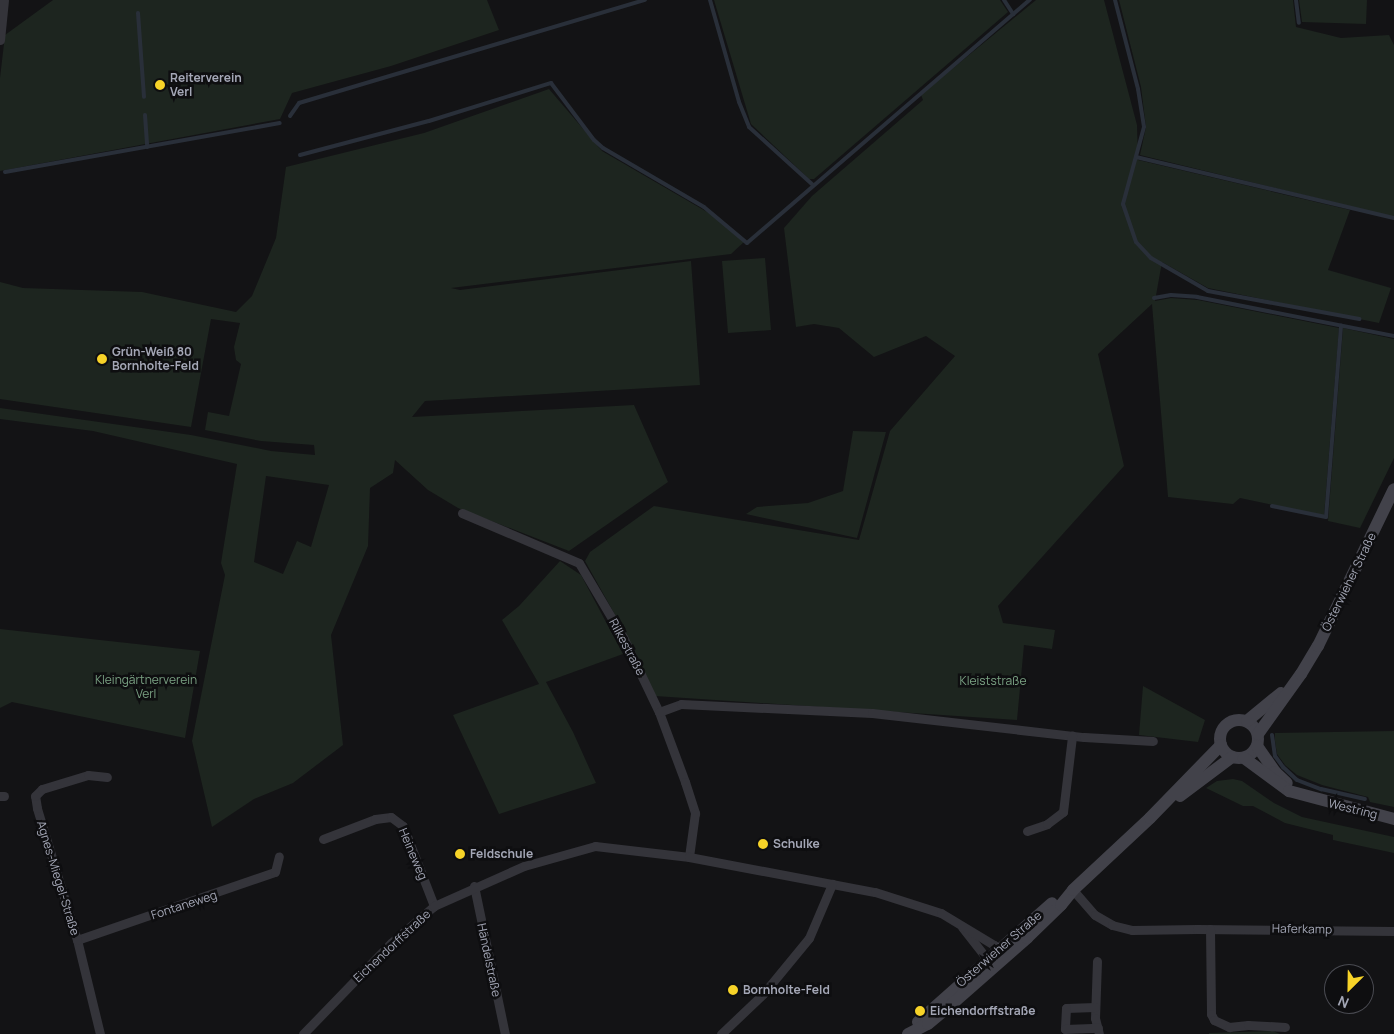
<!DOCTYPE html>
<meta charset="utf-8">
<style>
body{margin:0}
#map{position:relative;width:1394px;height:1034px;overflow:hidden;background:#131315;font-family:Manrope,sans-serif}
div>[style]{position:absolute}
.green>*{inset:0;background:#1d251f}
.stream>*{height:4px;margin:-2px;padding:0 2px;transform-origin:2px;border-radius:2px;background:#292f39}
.street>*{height:9px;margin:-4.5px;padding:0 4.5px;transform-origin:4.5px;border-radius:4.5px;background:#34343a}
.secondary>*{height:12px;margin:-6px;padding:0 6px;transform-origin:6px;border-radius:6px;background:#42424a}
.secondary>.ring{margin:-6px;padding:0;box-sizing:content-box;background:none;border:12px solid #42424a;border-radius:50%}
.dots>*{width:14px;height:14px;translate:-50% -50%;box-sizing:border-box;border:2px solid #0e0e10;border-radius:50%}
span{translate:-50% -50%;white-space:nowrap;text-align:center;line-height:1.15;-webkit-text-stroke:5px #0e0e10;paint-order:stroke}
.poi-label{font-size:12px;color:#a4a7b6;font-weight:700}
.left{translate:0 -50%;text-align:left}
.street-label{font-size:12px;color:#a4a7b6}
.park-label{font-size:12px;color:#7aa183}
.north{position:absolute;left:1324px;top:964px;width:50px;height:50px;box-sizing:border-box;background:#0e0e10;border:1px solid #4a4b52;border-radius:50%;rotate:203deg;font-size:14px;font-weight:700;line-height:20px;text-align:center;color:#a4a7b6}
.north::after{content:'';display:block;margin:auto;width:18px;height:22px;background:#f7d328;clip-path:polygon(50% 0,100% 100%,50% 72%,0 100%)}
</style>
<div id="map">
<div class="green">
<div style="clip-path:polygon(53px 0,487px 0,499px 30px,391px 66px,292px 93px,280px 119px,0 171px,0 78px,5px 35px)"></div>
<div style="clip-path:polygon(714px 0,1000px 0,1008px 12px,814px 179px,809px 179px,751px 124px)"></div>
<div style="clip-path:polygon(1036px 0,1104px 0,1137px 125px,1138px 160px,1350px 210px,1328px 270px,1391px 288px,1379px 323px,1208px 288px,1162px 262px,1155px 301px,1171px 298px,1198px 300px,1339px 328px,1324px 516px,1240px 498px,1233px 504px,1168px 497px,1152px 304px,1098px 354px,1124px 466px,998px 606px,1003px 623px,1055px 630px,1052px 649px,1024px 645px,1017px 720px,655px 696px,628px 638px,585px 561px,590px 552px,654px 506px,859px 540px,890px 431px,955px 356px,926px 336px,874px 357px,839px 328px,814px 324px,796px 327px,784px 228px,812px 196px,923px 100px,921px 95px,930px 87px)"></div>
<div style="clip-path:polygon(1119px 0,1293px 0,1296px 27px,1341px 38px,1389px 35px,1394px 45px,1394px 217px,1140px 155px,1146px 127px,1141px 87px)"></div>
<div style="clip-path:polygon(1299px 0,1367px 0,1366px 24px,1302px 22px)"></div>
<div style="clip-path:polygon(evenodd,549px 89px,602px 151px,714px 216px,744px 242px,731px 254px,451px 288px,460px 290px,691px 261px,700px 385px,425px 401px,412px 417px,634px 405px,668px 482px,569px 551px,458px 508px,428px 490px,395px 460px,393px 473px,370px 488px,368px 546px,331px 635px,343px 745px,293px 783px,254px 799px,212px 827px,192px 741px,225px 575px,221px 563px,237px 464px,93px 431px,0 419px,0 408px,191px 435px,271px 451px,315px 455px,314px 445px,261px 441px,205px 430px,208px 412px,229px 416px,241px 364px,236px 360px,234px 347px,240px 323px,211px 319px,191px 427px,0 399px,0 282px,23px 288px,142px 292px,236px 312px,252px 296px,276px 238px,286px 167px,424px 133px,549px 89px,266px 476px,329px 485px,311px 547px,297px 541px,283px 574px,254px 562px,266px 476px)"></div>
<div style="clip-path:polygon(765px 258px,771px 330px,728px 333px,722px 261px)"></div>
<div style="clip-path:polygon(1343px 328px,1394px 339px,1394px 458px,1360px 528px,1328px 521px)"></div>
<div style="clip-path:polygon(853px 431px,886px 432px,857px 538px,746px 514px,757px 507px,808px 503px,843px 491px)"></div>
<div style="clip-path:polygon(560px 561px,581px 575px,623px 654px,546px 682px,573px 732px,596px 783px,499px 814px,453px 715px,539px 684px,502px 620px,519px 606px)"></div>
<div style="clip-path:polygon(0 629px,200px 651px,185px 738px,12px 702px,0 708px)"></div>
<div style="clip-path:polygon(1143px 686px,1205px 720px,1198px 742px,1139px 735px)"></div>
<div style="clip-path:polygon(1394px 731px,1394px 807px,1370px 802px,1368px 797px,1322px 785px,1297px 775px,1285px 765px,1277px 754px,1275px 741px,1275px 733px)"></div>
<div style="clip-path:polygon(1233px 779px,1242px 781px,1274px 803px,1302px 817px,1394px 837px,1394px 853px,1333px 840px,1333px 835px,1285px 823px,1253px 806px,1243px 806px,1206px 788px,1217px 781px)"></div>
<div style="clip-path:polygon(1273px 1031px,1280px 1034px,1209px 1034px,1209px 1033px)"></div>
</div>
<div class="stream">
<div style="left:710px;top:0;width:106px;rotate:74.1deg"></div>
<div style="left:739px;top:102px;width:27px;rotate:68deg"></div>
<div style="left:749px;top:127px;width:86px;rotate:42.2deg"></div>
<div style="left:1004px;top:0;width:17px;rotate:57deg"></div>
<div style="left:1115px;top:0;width:92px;rotate:75.5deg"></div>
<div style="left:1138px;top:89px;width:38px;rotate:81deg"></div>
<div style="left:1144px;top:127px;width:80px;rotate:105.3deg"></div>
<div style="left:1123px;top:204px;width:40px;rotate:71.1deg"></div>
<div style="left:1136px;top:242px;width:22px;rotate:47deg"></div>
<div style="left:1151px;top:258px;width:66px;rotate:30.1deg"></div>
<div style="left:1208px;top:291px;width:154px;rotate:10.5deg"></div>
<div style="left:1296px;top:0;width:23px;rotate:83deg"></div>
<div style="left:138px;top:13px;width:84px;rotate:85.9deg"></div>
<div style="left:145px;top:115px;width:32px;rotate:86deg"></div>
<div style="left:290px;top:116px;width:16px;rotate:-55deg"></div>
<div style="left:299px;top:103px;width:361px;rotate:-16.6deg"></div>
<div style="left:300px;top:155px;width:133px;rotate:-14.8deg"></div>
<div style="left:429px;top:121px;width:128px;rotate:-17.3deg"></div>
<div style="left:551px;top:83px;width:71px;rotate:53deg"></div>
<div style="left:594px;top:140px;width:12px;rotate:42deg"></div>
<div style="left:603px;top:148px;width:117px;rotate:30.3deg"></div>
<div style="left:704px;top:207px;width:56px;rotate:39.9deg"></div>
<div style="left:747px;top:243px;width:373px;rotate:-40.7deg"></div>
<div style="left:1136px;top:157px;width:265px;rotate:13.3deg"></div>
<div style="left:5px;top:172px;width:279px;rotate:-10.1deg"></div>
<div style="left:1154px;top:298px;width:17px;rotate:-10deg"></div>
<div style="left:1171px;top:295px;width:26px;rotate:4deg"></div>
<div style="left:1197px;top:297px;width:201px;rotate:11.2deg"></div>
<div style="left:1272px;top:506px;width:55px;rotate:11.5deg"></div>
<div style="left:1326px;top:517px;width:192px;rotate:-85.5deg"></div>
<div style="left:1272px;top:735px;width:21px;rotate:82deg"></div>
<div style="left:1275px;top:756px;width:14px;rotate:54deg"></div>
<div style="left:1283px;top:767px;width:19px;rotate:43deg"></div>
<div style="left:1297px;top:780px;width:26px;rotate:21deg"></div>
<div style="left:1321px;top:789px;width:45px;rotate:12.8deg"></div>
</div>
<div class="street">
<div style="left:0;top:40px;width:40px;rotate:-84.3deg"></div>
<div style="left:462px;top:513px;width:127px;rotate:23.1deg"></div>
<div style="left:579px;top:563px;width:86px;rotate:59.3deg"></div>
<div style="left:623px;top:637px;width:83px;rotate:64.4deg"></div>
<div style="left:659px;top:712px;width:75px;rotate:69.6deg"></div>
<div style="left:685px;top:782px;width:33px;rotate:72deg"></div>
<div style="left:695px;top:813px;width:44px;rotate:97.8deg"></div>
<div style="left:659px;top:712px;width:23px;rotate:-20deg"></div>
<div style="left:681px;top:704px;width:191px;rotate:2.7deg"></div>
<div style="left:872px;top:713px;width:213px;rotate:6.5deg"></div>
<div style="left:1084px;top:737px;width:69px;rotate:3.3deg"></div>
<div style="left:0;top:796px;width:4px"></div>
<div style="left:1027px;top:831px;width:21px;rotate:-19deg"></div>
<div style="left:1047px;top:824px;width:20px;rotate:-37deg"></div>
<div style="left:1063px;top:812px;width:77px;rotate:-83.2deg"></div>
<div style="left:323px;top:839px;width:56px;rotate:-21deg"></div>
<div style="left:375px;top:819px;width:16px;rotate:-7deg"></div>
<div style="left:391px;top:817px;width:15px;rotate:37deg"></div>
<div style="left:403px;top:826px;width:86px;rotate:68.8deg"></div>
<div style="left:474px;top:886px;width:151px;rotate:78.2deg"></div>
<div style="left:1073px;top:890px;width:33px;rotate:49deg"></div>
<div style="left:1095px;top:915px;width:20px;rotate:30deg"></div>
<div style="left:1112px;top:925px;width:21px;rotate:14deg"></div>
<div style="left:1132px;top:930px;width:65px;rotate:-0.9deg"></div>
<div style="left:1197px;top:929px;width:197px;rotate:0.6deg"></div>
<div style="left:962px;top:927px;width:47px;rotate:51.9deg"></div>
<div style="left:1210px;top:929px;width:85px;rotate:89.3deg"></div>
<div style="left:1211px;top:1014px;width:7px;rotate:63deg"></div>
<div style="left:1214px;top:1020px;width:17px;rotate:25deg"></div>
<div style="left:1229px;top:1027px;width:19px;rotate:-6deg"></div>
<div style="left:1248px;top:1025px;width:37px;rotate:3deg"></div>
<div style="left:77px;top:940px;width:209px;rotate:-19deg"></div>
<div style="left:275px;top:872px;width:16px;rotate:-76deg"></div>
<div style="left:1097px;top:961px;width:57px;rotate:92deg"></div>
<div style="left:1095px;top:1018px;width:16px;rotate:76deg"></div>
<div style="left:1095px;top:1007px;width:29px;rotate:178deg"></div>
<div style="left:1066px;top:1008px;width:21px;rotate:93deg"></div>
<div style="left:1065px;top:1029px;width:33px;rotate:-2deg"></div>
<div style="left:100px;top:1034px;width:97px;rotate:-103.7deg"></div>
<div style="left:77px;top:940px;width:138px;rotate:-106.9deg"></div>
<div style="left:37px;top:808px;width:12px;rotate:-99deg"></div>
<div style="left:35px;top:796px;width:10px;rotate:-45deg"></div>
<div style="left:42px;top:789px;width:48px;rotate:-16.9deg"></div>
<div style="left:88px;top:775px;width:19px;rotate:6deg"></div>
<div style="left:303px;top:1034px;width:127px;rotate:-46deg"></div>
<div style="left:391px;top:943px;width:57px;rotate:-40.7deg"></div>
<div style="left:434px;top:906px;width:98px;rotate:-24deg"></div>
<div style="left:524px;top:866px;width:74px;rotate:-15.7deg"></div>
<div style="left:595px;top:846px;width:95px;rotate:6.7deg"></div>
<div style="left:689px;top:857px;width:189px;rotate:10.7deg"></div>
<div style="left:875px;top:892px;width:69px;rotate:17.7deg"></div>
<div style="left:941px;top:913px;width:62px;rotate:31.1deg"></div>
<div style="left:994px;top:945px;width:11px;rotate:45deg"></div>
<div style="left:721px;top:1034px;width:58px;rotate:-43.6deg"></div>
<div style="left:763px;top:994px;width:72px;rotate:-50.6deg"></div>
<div style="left:809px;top:938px;width:59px;rotate:-66.9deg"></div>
</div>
<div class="secondary">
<div class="ring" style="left:1220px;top:720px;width:26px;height:26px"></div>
<div style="left:1247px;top:721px;width:44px;rotate:-39.5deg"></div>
<div style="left:1258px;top:734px;width:74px;rotate:-54.4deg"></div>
<div style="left:1301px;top:674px;width:33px;rotate:-59deg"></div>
<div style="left:1318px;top:646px;width:174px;rotate:-64.2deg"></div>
<div style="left:1257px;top:746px;width:32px;rotate:55deg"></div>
<div style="left:1275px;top:772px;width:16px;rotate:43deg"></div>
<div style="left:1244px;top:758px;width:56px;rotate:36.3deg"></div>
<div style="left:1289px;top:791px;width:109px;rotate:14.9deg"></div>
<div style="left:1180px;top:796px;width:65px;rotate:-36.9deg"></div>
<div style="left:918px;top:1022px;width:179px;rotate:-41.6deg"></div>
<div style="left:908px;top:1034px;width:22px;rotate:-27deg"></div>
<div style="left:928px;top:1024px;width:31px;rotate:-40deg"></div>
<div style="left:952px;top:1004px;width:100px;rotate:-41.3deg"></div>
<div style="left:1027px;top:938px;width:47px;rotate:-44.1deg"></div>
<div style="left:1061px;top:905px;width:19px;rotate:-51deg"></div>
<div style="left:1073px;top:890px;width:105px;rotate:-43.1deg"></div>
<div style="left:1150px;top:818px;width:102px;rotate:-45.8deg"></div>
</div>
<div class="dots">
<div style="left:160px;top:85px;background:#f7d328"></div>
<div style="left:102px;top:359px;background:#f7d328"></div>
<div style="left:763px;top:844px;background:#f7d328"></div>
<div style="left:460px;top:854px;background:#f7d328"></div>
<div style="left:733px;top:990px;background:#f7d328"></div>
<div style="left:920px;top:1011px;background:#f7d328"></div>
</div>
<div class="poi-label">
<span class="left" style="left:170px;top:85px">Reiterverein<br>Verl</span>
<span class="left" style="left:112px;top:359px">Grün-Weiß 80<br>Bornholte-Feld</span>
<span class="left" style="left:773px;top:844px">Schulke</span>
<span class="left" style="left:470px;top:854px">Feldschule</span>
<span class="left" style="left:743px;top:990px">Bornholte-Feld</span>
<span class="left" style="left:930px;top:1011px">Eichendorffstraße</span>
</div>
<div class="street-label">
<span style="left:1349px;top:582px;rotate:-64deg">Österwieher Straße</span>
<span style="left:627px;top:647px;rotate:62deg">Rilkestraße</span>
<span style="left:1353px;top:809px;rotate:14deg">Westring</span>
<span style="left:413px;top:854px;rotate:67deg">Heineweg</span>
<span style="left:58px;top:878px;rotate:73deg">Agnes-Miegel-Straße</span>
<span style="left:184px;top:905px;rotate:-18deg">Fontaneweg</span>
<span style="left:1302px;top:929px;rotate:1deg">Haferkamp</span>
<span style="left:392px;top:946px;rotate:-43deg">Eichendorffstraße</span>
<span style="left:999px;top:949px;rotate:-41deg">Österwieher Straße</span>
<span style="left:489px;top:960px;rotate:78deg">Händelstraße</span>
</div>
<div class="park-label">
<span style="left:146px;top:687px">Kleingärtnerverein<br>Verl</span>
<span style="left:993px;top:681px">Kleiststraße</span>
</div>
<div class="north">N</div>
</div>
